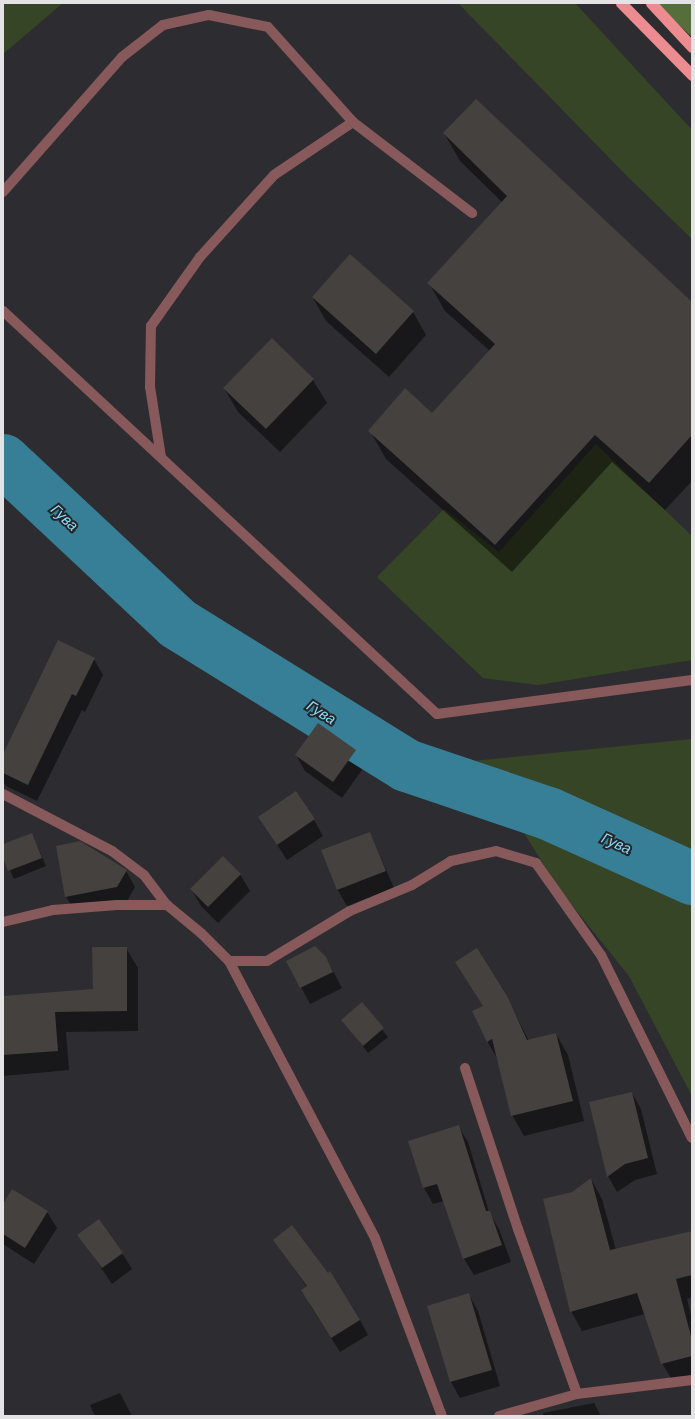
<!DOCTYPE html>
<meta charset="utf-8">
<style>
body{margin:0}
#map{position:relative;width:695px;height:1419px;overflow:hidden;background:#2d2d31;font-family:"DM Sans",sans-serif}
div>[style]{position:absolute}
.green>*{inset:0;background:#374527}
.forest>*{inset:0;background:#566e3b}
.shadow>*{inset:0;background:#0007}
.river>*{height:53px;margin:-26.5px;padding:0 26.5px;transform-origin:26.5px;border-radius:26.5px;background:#377f97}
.building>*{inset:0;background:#44413e}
.service>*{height:10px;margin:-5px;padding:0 5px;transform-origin:5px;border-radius:5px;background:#88595a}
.trunk>*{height:11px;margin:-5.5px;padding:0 5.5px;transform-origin:5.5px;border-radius:5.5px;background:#ec8c90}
span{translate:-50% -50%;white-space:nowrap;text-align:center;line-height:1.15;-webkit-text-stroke:4px #242427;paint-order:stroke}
.water-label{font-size:15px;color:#8bdbf8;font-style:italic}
.frame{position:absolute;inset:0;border:4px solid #e3e3e5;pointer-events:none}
</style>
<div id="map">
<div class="green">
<div style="clip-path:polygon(3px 3px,63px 3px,3px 54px)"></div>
<div style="clip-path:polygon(458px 3px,575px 3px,692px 130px,692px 239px,627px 176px)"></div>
<div style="clip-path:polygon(596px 444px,692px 536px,692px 660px,538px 685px,483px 678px,377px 577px,444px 509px,499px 552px)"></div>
<div style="clip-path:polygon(692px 739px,692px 1096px,629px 976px,560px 890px,517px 822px,434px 765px)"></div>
</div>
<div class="forest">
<div style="clip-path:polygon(655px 3px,692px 3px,692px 37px)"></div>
</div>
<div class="shadow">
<div style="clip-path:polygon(444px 133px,692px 303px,692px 481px,665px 510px,612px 462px,512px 572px,386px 459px,370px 431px,432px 414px,490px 351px,445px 311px,429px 283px,502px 202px,460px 161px)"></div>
<div style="clip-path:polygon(313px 298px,413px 312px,426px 335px,389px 377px,326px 321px)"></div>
<div style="clip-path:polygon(313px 380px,327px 403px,280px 452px,238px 412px,224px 388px)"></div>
<div style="clip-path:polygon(94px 659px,103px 675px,85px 712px,82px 710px,37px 801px,6px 786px,3px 781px,3px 756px)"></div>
<div style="clip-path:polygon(355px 750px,364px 767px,342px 798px,305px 771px,296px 755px)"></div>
<div style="clip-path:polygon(259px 817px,314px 820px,323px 836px,287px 860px)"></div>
<div style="clip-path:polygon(370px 833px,394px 888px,347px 906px,337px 889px)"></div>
<div style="clip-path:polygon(32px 834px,46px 866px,14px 879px,3px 855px,3px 845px)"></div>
<div style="clip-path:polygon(126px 871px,135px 887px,126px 903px,76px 913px,66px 897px)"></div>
<div style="clip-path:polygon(240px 874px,250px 891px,218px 923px,201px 906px,191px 889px)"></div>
<div style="clip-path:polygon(126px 948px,138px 968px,138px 1031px,66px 1032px,69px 1070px,3px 1076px,3px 997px,94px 990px)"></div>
<div style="clip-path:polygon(326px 958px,342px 988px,310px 1004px,287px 961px)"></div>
<div style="clip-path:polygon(506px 997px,529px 1041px,556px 1034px,568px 1055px,584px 1121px,524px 1136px,512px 1115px,498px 1060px,487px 1041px)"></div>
<div style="clip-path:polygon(362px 1004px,388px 1037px,368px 1053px,343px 1020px)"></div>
<div style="clip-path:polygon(632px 1093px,641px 1109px,657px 1174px,635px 1180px,617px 1192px,608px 1176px)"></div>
<div style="clip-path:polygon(458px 1126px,468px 1142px,489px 1212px,499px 1229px,511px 1262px,474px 1275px,464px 1259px,444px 1201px,433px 1204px,424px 1188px,409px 1141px)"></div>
<div style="clip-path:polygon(591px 1179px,602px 1199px,616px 1250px,692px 1231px,692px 1297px,687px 1299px,692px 1319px,692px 1378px,674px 1383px,662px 1363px,645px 1314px,582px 1331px,571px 1311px,572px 1193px)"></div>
<div style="clip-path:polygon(12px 1190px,47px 1212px,57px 1228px,34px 1264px,3px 1244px,3px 1205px)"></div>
<div style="clip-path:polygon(79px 1235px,122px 1253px,132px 1269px,112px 1284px)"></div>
<div style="clip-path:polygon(274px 1240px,360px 1320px,368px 1335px,340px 1352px,310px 1305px,307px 1287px)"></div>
<div style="clip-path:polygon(469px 1295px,478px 1311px,500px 1386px,460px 1398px,451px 1382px)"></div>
<div style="clip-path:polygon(120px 1393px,132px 1416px,95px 1416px,90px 1405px)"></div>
<div style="clip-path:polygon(594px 1403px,601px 1416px,543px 1416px,543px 1413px)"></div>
</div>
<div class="river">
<div style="left:3px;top:460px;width:238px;rotate:43.1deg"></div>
<div style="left:177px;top:623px;width:269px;rotate:31.8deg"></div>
<div style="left:406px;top:765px;width:150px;rotate:18.7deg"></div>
<div style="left:548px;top:813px;width:158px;rotate:24.3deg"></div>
</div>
<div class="building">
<div style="clip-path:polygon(476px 99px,692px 302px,692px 435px,649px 483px,595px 435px,495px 545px,368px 431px,405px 388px,432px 413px,495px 344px,427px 283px,507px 196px,443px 133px)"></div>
<div style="clip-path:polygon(350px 254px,414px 311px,376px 354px,312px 297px)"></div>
<div style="clip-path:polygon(272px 338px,314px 379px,266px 429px,223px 388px)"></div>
<div style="clip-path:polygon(58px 640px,95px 658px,76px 696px,72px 694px,28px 785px,3px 773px,3px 754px)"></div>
<div style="clip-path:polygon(318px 723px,356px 750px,333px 782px,295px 755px)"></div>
<div style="clip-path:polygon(296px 791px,315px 819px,277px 845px,258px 817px)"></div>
<div style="clip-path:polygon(370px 832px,386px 871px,337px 890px,321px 850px)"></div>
<div style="clip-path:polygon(32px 833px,42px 858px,8px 871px,3px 858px,3px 844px)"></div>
<div style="clip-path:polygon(80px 841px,127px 870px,117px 887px,65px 897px,56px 846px)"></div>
<div style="clip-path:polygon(223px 856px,241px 874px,208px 907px,190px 889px)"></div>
<div style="clip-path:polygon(315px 946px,326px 957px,333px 972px,300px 988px,286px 961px)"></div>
<div style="clip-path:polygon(92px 947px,127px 947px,127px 1011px,55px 1012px,58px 1051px,3px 1055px,3px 996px,93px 989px)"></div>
<div style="clip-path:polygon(477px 948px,507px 996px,527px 1040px,556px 1033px,573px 1101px,511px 1116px,492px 1039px,487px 1042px,472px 1011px,483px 1006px,455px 962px)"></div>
<div style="clip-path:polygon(362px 1002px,384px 1028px,363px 1046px,341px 1020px)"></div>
<div style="clip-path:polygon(632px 1092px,648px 1158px,625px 1164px,607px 1177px,589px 1102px)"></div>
<div style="clip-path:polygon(459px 1125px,486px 1211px,490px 1211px,502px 1245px,463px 1259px,437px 1184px,423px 1188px,408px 1141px)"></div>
<div style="clip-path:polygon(591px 1178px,610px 1250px,692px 1231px,692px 1275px,676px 1279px,692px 1340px,692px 1356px,661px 1364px,637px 1293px,570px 1312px,543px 1199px,572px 1192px)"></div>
<div style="clip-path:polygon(12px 1189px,48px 1211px,25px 1248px,3px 1234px,3px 1204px)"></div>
<div style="clip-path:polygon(99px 1219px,123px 1253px,102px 1268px,77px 1235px)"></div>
<div style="clip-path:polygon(292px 1225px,328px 1273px,330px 1271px,360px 1320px,331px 1338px,301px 1290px,307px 1286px,273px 1240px)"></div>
<div style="clip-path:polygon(469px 1293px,492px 1370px,450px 1382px,427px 1306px)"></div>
</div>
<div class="service">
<div style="left:3px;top:192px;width:180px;rotate:-48.6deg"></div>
<div style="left:122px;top:57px;width:52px;rotate:-38deg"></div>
<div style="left:163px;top:25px;width:47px;rotate:-12.3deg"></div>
<div style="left:209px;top:15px;width:60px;rotate:11.5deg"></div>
<div style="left:268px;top:27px;width:127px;rotate:48.2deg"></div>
<div style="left:3px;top:311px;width:592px;rotate:42.88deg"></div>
<div style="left:437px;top:714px;width:257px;rotate:-7.6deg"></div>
<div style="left:161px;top:457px;width:71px;rotate:-98.9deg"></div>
<div style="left:150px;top:387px;width:61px;rotate:-89.1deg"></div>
<div style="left:151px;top:326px;width:85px;rotate:-54.6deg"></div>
<div style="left:200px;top:257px;width:110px;rotate:-47.9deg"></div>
<div style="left:274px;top:175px;width:95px;rotate:-33.9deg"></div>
<div style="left:353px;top:122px;width:150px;rotate:37.4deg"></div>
<div style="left:3px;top:794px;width:123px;rotate:27.6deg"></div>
<div style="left:112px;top:851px;width:40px;rotate:37deg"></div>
<div style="left:144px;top:875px;width:38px;rotate:53deg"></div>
<div style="left:167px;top:905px;width:45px;rotate:39.6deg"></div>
<div style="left:202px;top:934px;width:38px;rotate:45deg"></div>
<div style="left:229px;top:961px;width:313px;rotate:62.2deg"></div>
<div style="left:375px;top:1238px;width:190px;rotate:69.4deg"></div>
<div style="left:3px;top:922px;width:51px;rotate:-13.5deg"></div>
<div style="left:53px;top:910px;width:64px;rotate:-4.5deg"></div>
<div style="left:117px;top:905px;width:50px"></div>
<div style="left:229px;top:961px;width:38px"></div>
<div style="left:267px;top:961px;width:97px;rotate:-31.1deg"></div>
<div style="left:350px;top:911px;width:67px;rotate:-22.8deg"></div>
<div style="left:412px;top:885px;width:46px;rotate:-31.6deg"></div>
<div style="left:451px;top:861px;width:46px;rotate:-12.5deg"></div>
<div style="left:496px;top:851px;width:42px;rotate:16.7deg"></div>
<div style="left:536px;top:863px;width:113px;rotate:54.8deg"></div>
<div style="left:601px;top:955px;width:204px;rotate:63.6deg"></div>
<div style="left:465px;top:1068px;width:169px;rotate:71.8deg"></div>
<div style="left:518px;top:1229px;width:175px;rotate:70.3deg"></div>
<div style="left:499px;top:1416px;width:81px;rotate:-15.8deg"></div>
<div style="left:577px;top:1394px;width:116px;rotate:-6.9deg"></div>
</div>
<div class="trunk">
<div style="left:621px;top:3px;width:101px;rotate:45.4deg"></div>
<div style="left:651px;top:3px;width:60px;rotate:47deg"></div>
</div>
<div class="water-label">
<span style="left:64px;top:518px;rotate:43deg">Гува</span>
<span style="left:321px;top:713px;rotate:32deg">Гува</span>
<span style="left:616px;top:844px;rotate:24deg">Гува</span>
</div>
<div class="frame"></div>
</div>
